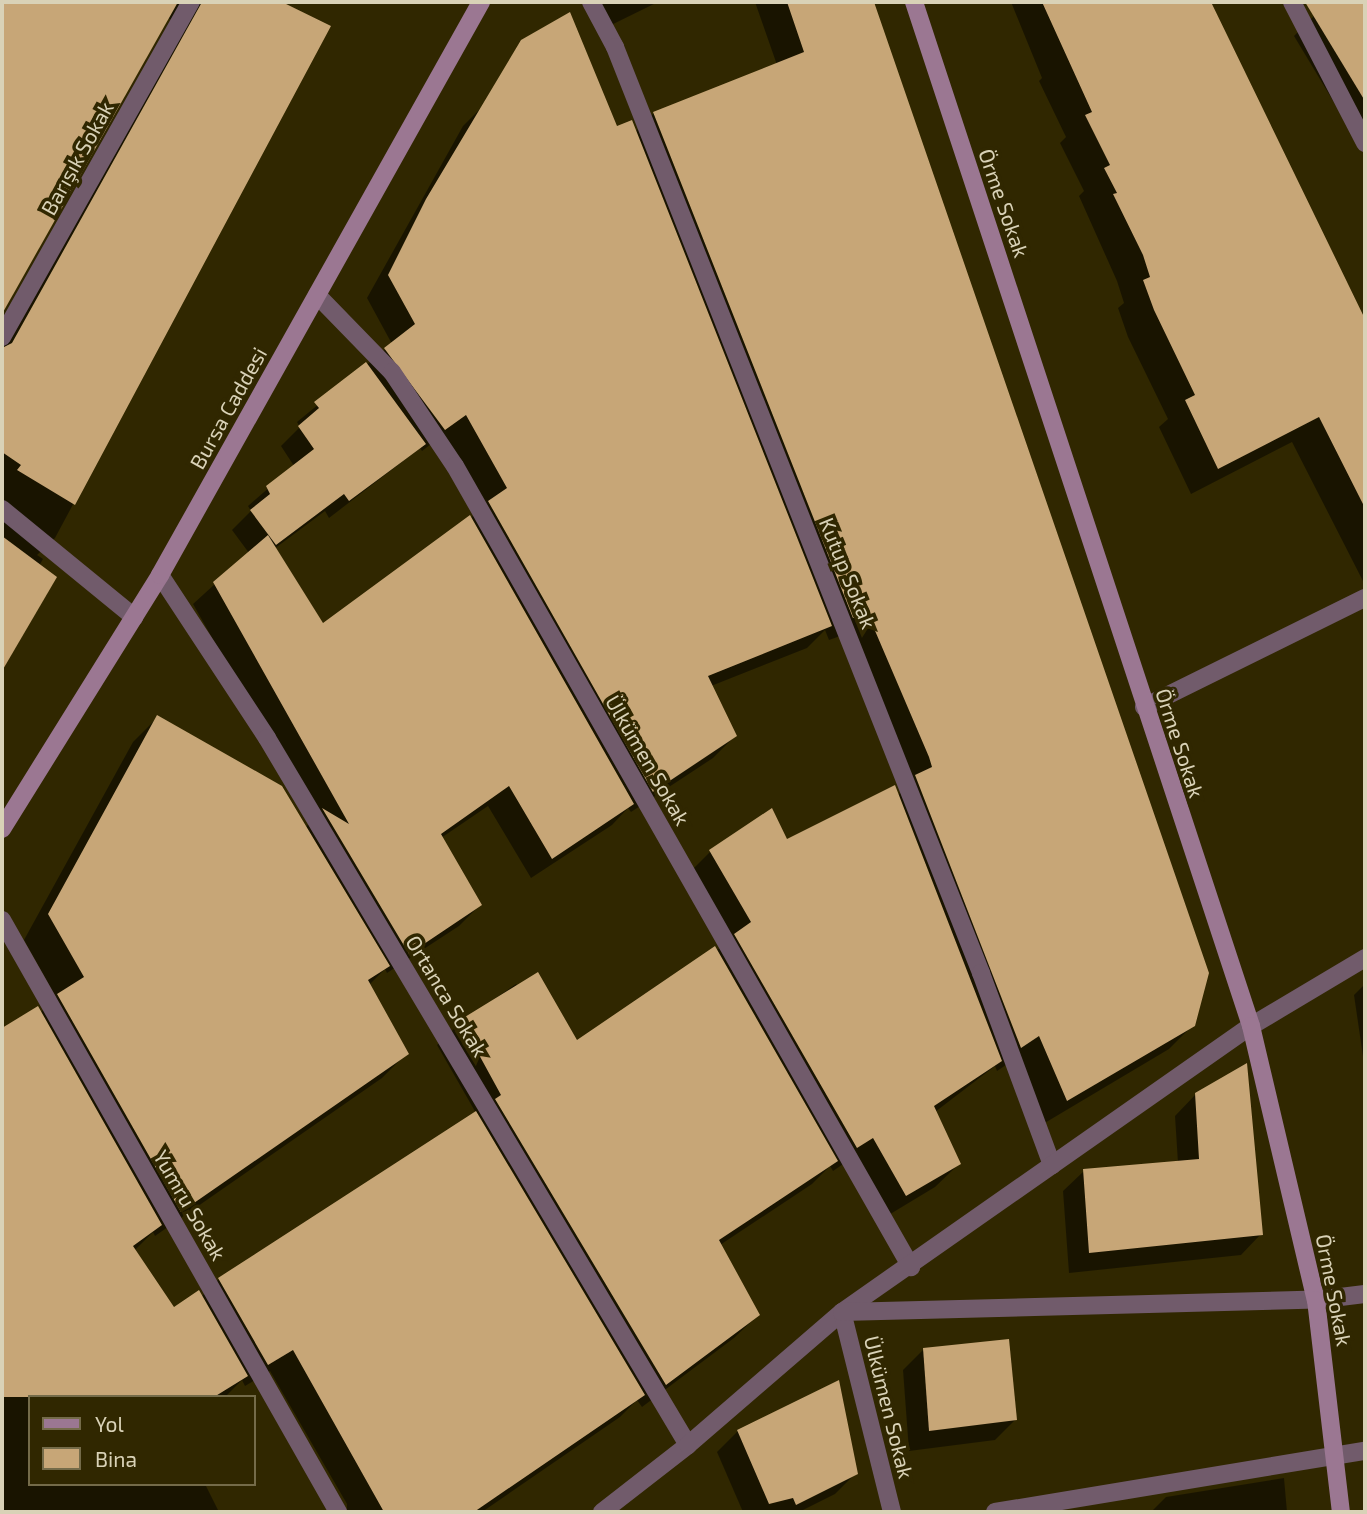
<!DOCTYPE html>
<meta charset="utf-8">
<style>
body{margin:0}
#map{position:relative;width:1367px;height:1514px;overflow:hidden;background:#302700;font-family:"Exo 2",sans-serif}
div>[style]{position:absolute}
.shadow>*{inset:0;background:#0007}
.building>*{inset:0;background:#c7a677}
.minor>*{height:18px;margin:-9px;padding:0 9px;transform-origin:9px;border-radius:9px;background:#715b6b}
.secondary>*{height:18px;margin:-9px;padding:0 9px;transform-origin:9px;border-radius:9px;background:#9b7792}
span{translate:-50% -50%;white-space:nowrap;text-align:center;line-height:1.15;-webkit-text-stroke:7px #302700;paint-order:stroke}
.street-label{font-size:21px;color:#d9d2b7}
.frame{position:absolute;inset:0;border:4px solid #d9d2b7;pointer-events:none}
.legend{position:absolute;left:28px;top:1395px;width:228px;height:91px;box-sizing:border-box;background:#302700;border:2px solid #746b49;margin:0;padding:9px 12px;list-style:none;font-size:21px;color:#d9d2b7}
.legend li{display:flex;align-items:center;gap:14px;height:35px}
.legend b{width:35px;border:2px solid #746b49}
</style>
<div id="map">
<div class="shadow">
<div style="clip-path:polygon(2px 2px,278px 2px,329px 27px,55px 538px,37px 555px,43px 559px,39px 566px,54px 577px,2px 667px,2px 343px,176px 23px,167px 17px,2px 311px)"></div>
<div style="clip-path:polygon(591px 2px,658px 2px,603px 29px)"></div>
<div style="clip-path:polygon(evenodd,755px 2px,872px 2px,1207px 973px,1193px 1025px,1169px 1049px,1043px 1124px,1015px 1059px,997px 1071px,995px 1066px,935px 1112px,959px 1164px,935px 1187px,882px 1219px,849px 1160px,833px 1171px,830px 1166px,812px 1184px,720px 1245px,758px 1315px,734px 1338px,642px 1407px,637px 1400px,620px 1417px,482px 1512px,347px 1512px,347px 1504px,270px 1371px,245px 1386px,242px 1380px,225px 1397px,30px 1397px,30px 1484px,205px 1484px,219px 1512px,2px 1512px,2px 1030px,37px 1008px,40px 1013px,56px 997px,24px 940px,133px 742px,158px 717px,305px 828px,314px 818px,193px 604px,249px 553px,232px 530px,251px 511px,248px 506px,294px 466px,281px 446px,300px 427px,297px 422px,392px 344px,367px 298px,463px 126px,485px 104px,635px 132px,654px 113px,777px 65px,755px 2px,443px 435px,484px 508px,322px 626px,274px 549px,325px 511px,329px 518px,420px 448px,422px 451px,443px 435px,755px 2px,825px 630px,829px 640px,843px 635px,907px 786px,897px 796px,786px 842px,710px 852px,687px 875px,726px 944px,576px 1043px,516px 984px,461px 1022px,437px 1045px,476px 1113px,219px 1279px,201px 1297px,173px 1309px,134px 1251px,153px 1232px,155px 1236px,382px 1078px,407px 1053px,369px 985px,385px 969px,387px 973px,459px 926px,480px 905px,441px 838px,488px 806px,531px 878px,612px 825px,628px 808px,631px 812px,713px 758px,735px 736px,711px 686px,807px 648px,825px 630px)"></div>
<div style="clip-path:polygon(1011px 2px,1210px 2px,1365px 321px,1365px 585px,1292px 442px,1191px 494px,1159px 427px,1168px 419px,1128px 337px,1118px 308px,1124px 303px,1117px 281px,1079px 196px,1084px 191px,1060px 143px,1066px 137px,1039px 81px,1042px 78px)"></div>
<div style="clip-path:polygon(1339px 2px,1365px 2px,1365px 154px,1294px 36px,1314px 16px)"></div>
<div style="clip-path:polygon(1365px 984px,1365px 1070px,1354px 995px)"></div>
<div style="clip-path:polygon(1196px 1094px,1261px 1234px,1241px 1255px,1069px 1273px,1063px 1191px,1084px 1171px,1178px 1163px,1175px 1116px)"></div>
<div style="clip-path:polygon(923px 1350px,1015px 1420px,995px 1440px,909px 1451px,903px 1370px)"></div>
<div style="clip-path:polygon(738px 1431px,856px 1473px,835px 1494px,799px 1512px,743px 1512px,717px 1452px)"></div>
<div style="clip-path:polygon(1284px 1478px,1287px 1512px,1151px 1512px,1166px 1497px)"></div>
</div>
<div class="building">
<div style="clip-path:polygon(2px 2px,178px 2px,2px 314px)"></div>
<div style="clip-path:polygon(202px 2px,282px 2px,331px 26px,75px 505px,17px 470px,21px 465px,2px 452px,2px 348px,12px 343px)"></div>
<div style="clip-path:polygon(787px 2px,874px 2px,1209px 973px,1195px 1026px,1067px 1101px,1039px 1036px,1021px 1048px,915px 775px,932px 767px,929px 757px,867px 612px,853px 618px,653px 112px,804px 52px)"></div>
<div style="clip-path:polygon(1042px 2px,1211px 2px,1365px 319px,1365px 508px,1319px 417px,1218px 469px,1185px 400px,1195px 395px,1154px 310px,1143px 280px,1150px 277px,1143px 255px,1113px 194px,1117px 193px,1104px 168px,1110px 165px,1085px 115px,1092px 112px)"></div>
<div style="clip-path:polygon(1305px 2px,1365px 2px,1365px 101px)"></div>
<div style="clip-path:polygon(570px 12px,617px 126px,632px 120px,832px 626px,708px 676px,737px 736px,653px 792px,488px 501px,507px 488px,466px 415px,445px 430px,384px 348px,415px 324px,388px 275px,426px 199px,521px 40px)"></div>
<div style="clip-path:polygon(366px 362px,426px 444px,349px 501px,344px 494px,276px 545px,250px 510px,270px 494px,266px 486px,314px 449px,298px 426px,319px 408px,314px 402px)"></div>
<div style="clip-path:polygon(470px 515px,634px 804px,552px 859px,509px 786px,441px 834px,482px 905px,409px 954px,322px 808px,349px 824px,213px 582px,268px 535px,323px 623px)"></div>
<div style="clip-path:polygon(2px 536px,57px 577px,2px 671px)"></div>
<div style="clip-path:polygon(157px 715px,282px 786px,390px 966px,368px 980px,409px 1054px,181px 1212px,57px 994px,84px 977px,48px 914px)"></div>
<div style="clip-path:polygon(895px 785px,1002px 1061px,934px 1106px,961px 1164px,906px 1196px,873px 1138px,857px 1148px,734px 934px,751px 922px,709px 850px,772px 808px,787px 839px)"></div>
<div style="clip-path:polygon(715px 946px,838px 1161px,719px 1240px,760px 1315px,666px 1385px,495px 1099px,501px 1095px,460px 1020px,538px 972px,577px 1040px)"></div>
<div style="clip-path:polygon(38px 1006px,162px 1225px,133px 1246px,174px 1307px,199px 1290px,248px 1376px,214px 1397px,2px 1397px,2px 1028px)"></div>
<div style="clip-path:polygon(1247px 1063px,1263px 1235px,1089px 1253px,1083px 1169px,1199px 1159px,1195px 1093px)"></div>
<div style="clip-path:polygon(476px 1111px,645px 1395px,474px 1512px,384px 1512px,293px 1350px,268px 1365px,218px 1278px)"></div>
<div style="clip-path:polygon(1009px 1339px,1017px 1420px,929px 1431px,923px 1348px)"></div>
<div style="clip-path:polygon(839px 1380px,858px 1474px,796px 1505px,793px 1498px,769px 1504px,737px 1430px)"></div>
</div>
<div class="minor">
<div style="left:591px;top:2px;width:51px;rotate:61.9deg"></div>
<div style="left:615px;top:47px;width:996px;rotate:68.43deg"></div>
<div style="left:981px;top:973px;width:205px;rotate:69.7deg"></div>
<div style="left:1292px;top:2px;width:159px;rotate:62.6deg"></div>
<div style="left:317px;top:295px;width:107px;rotate:45.8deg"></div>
<div style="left:392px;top:372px;width:113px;rotate:56.2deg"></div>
<div style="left:455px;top:466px;width:922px;rotate:60.35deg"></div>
<div style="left:2px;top:337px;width:385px;rotate:-60.6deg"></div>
<div style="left:2px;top:509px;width:171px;rotate:39.3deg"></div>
<div style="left:160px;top:575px;width:195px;rotate:56.7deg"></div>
<div style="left:267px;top:738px;width:823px;rotate:59.23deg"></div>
<div style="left:1144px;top:707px;width:246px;rotate:-26.3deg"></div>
<div style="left:2px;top:920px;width:681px;rotate:60.42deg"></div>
<div style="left:602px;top:1512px;width:109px;rotate:-37.9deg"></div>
<div style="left:688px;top:1445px;width:203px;rotate:-40.8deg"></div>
<div style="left:842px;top:1312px;width:499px;rotate:-35deg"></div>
<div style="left:1251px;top:1026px;width:133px;rotate:-30.8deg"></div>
<div style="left:892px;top:1512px;width:206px;rotate:-104deg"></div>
<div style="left:842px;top:1312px;width:474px;rotate:-1.5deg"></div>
<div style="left:1316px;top:1300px;width:49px;rotate:-7deg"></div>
<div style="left:995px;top:1512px;width:375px;rotate:-9.4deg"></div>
</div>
<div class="secondary">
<div style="left:914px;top:2px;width:1078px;rotate:71.78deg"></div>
<div style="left:1251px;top:1026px;width:282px;rotate:76.7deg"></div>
<div style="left:1316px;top:1300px;width:213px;rotate:83.3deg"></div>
<div style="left:2px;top:829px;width:299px;rotate:-58.1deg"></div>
<div style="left:160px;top:575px;width:657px;rotate:-60.74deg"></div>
</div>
<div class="street-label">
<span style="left:77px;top:158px;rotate:-61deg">Barışık Sokak</span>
<span style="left:1004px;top:203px;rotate:71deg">Örme Sokak</span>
<span style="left:228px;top:408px;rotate:-61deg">Bursa Caddesi</span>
<span style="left:848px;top:573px;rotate:68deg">Kutup Sokak</span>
<span style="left:1180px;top:743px;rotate:72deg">Örme Sokak</span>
<span style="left:648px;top:760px;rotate:60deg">Ülkümen Sokak</span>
<span style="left:447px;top:996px;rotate:59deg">Ortanca Sokak</span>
<span style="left:190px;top:1205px;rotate:60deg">Yumru Sokak</span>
<span style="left:1334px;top:1290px;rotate:79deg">Örme Sokak</span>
<span style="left:889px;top:1407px;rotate:76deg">Ülkümen Sokak</span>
</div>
<div class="frame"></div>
<ul class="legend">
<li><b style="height:9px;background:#9b7792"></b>Yol</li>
<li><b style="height:19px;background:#c7a677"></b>Bina</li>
</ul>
</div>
